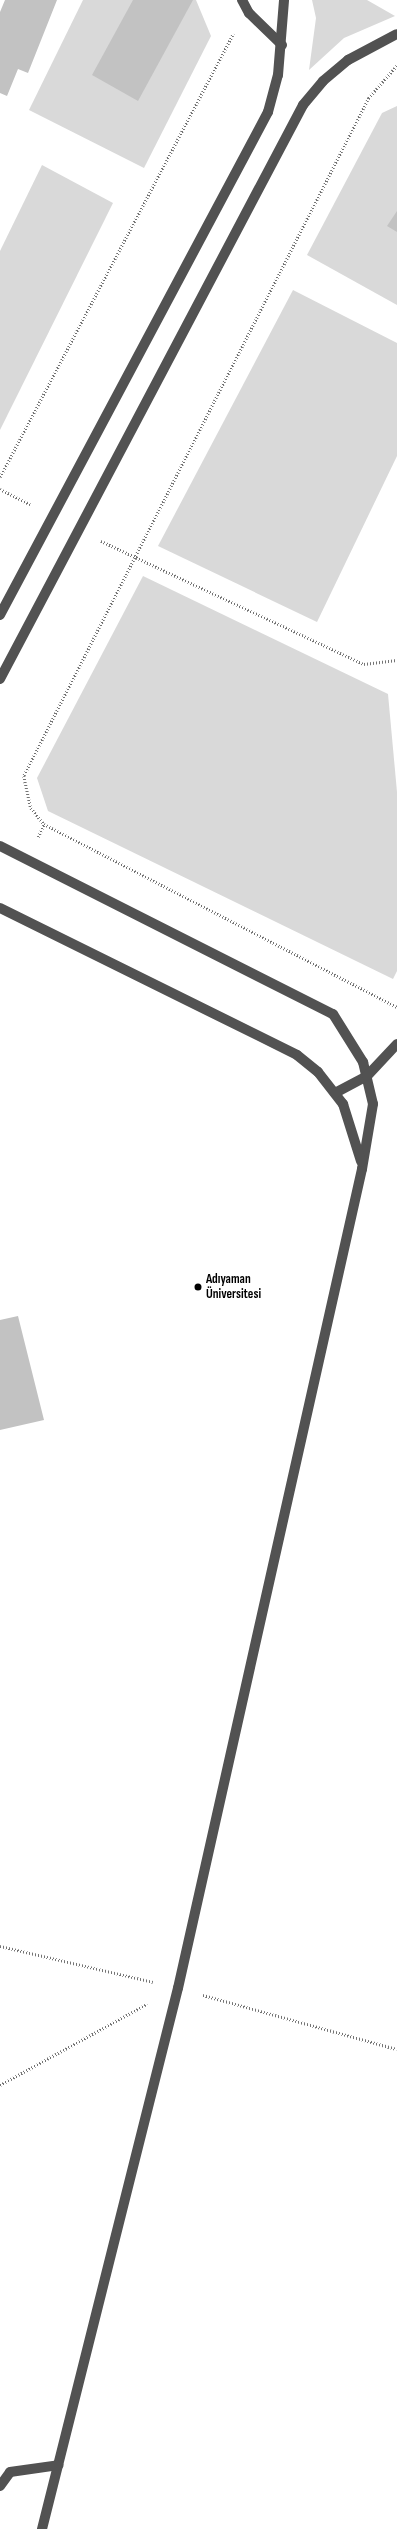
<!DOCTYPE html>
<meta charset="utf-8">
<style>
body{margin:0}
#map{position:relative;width:397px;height:2529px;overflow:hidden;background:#fff;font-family:"Sofia Sans Condensed",sans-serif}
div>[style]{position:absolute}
.green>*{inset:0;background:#d9d9d9}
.building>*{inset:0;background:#c2c2c2}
.path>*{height:2.5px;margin-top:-1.25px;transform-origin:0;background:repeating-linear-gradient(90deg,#747474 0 1px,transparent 0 3px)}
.minor>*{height:10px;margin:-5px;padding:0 5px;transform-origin:5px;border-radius:5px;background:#525252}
.dots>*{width:11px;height:11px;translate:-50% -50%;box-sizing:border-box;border:2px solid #fff;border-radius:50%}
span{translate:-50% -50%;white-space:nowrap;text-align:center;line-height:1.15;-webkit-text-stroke:4px #fff;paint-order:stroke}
.poi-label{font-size:13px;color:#000;font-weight:700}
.left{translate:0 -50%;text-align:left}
</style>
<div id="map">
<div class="green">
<div style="clip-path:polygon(83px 0,196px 0,211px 36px,144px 168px,29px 110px)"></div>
<div style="clip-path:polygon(312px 0,367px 0,395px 16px,344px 38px,309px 70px,316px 18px)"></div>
<div style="clip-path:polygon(397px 106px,397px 305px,307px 255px,382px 113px)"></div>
<div style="clip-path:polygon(42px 165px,113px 203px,0 430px,0 251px)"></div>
<div style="clip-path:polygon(293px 290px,397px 343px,397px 456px,317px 622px,158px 546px)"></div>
<div style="clip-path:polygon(143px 576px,388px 694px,397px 792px,397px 971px,393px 979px,48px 811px,37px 778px)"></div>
</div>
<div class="building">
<div style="clip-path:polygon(5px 0,57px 0,28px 73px,18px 69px,7px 96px,0 93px,0 12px)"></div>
<div style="clip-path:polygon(133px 0,193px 0,138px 101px,92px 75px)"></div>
<div style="clip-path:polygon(397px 211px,397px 232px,387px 226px)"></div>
<div style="clip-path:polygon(18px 1316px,44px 1420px,0 1430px,0 1320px)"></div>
</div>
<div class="path">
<div style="left:397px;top:66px;width:43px;rotate:131.2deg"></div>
<div style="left:369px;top:98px;width:761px;rotate:116.97deg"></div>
<div style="left:24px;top:776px;width:33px;rotate:78deg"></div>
<div style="left:31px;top:808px;width:21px;rotate:51deg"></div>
<div style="left:44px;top:824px;width:398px;rotate:27.4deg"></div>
<div style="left:0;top:477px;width:501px;rotate:-62.26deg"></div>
<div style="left:0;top:489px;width:34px;rotate:27deg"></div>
<div style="left:101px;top:541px;width:290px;rotate:25.1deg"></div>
<div style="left:364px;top:664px;width:33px;rotate:-7deg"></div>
<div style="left:38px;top:837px;width:14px;rotate:-65deg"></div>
<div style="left:0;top:1946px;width:157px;rotate:13.2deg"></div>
<div style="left:203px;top:1995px;width:201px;rotate:15.6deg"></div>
<div style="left:0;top:2085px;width:168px;rotate:-28.9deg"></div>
</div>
<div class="minor">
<div style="left:242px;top:0;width:15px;rotate:62deg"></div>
<div style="left:249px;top:13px;width:46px;rotate:44.1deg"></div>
<div style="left:0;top:615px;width:570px;rotate:-61.95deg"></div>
<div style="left:268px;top:112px;width:38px;rotate:-75deg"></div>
<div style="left:278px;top:75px;width:75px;rotate:-85.4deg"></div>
<div style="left:0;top:679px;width:649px;rotate:-62.17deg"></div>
<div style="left:303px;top:105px;width:31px;rotate:-50deg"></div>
<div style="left:323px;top:81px;width:33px;rotate:-40deg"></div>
<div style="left:348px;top:60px;width:55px;rotate:-28deg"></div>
<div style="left:0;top:846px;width:373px;rotate:26.8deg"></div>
<div style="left:333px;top:1014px;width:57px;rotate:58deg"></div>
<div style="left:363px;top:1062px;width:43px;rotate:76.6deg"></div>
<div style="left:373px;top:1104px;width:66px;rotate:99.6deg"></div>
<div style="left:362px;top:1169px;width:839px;rotate:102.66deg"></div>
<div style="left:178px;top:1988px;width:558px;rotate:104.11deg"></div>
<div style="left:0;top:908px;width:331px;rotate:26.3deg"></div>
<div style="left:297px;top:1055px;width:27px;rotate:39deg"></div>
<div style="left:318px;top:1072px;width:41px;rotate:52deg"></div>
<div style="left:343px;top:1104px;width:60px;rotate:72.5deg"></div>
<div style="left:335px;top:1093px;width:36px;rotate:-28deg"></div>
<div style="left:367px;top:1076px;width:44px;rotate:-46.8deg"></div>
<div style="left:0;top:2486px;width:17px;rotate:-54deg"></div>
<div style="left:10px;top:2472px;width:49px;rotate:-8.1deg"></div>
</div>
<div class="dots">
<div style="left:198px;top:1287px;background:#000"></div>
</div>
<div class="poi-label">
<span class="left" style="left:206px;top:1287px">Adıyaman<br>Üniversitesi</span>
</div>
</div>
